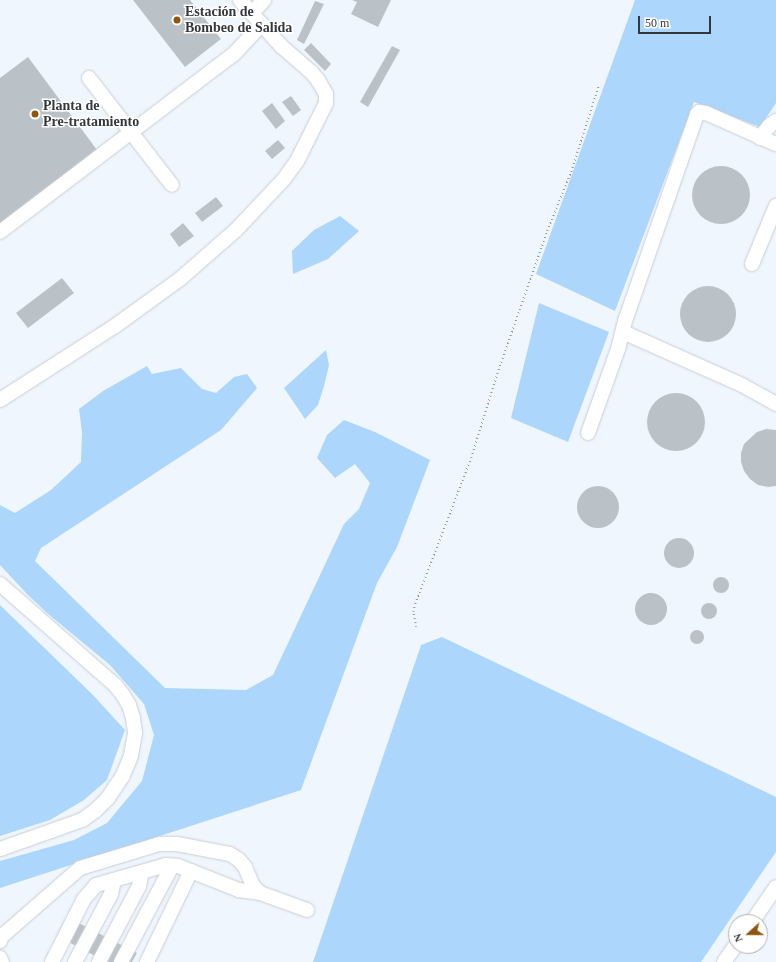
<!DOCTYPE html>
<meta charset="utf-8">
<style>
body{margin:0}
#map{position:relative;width:776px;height:962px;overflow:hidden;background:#f0f6fd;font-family:Georgia,serif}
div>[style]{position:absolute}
.green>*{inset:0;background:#acd6fc}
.building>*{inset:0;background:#bac1c7}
.round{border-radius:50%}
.path>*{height:1.5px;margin-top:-0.75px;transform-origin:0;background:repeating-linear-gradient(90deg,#969a9f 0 1px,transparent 0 4px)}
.roads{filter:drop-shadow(0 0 1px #c8ced4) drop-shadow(0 0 1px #c8ced4)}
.minor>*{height:14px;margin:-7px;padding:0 7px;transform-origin:7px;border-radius:7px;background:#fff}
.dots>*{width:11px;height:11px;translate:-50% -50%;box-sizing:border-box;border:2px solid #fff;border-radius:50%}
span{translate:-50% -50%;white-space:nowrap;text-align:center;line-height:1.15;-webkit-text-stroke:3px #fff;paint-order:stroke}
.poi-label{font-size:14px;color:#35383a;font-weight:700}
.left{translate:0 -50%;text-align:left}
.north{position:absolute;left:728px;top:914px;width:40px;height:40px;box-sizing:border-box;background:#fff;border:1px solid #aeafb0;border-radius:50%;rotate:249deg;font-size:11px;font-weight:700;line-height:16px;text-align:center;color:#35383a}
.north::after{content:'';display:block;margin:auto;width:14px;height:18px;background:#8e560d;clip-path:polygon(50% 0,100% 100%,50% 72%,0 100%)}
.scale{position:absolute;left:638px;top:16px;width:73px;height:18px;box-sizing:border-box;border:2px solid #35383a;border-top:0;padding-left:5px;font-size:12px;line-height:14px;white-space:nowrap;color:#35383a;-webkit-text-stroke:3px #fff;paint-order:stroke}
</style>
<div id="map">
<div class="green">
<div style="clip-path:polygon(635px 0,776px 0,776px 103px,760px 127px,694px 102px,615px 311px,536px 274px)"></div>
<div style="clip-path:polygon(340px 216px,359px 231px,328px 259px,293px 274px,292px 251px,314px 230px)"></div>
<div style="clip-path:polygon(539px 303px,609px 332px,568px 442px,511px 418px)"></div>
<div style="clip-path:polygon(326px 350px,329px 365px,324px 386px,318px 405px,305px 419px,284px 388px)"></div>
<div style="clip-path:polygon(147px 366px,152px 374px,181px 368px,202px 389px,216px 393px,234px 377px,247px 374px,257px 388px,221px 430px,41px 548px,35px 561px,165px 688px,246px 690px,273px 675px,344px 524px,359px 509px,370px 483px,355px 464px,335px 478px,317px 458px,327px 435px,344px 420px,375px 432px,430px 460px,397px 547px,377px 583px,301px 790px,0 888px,0 861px,74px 840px,107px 823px,142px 781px,154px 735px,144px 704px,110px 665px,47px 613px,27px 594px,0 565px,0 505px,15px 513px,51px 490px,81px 462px,82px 432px,79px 409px,103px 391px)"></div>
<div style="clip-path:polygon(0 605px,93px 695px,125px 730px,107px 780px,84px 800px,50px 820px,0 836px)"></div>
<div style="clip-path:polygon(442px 637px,776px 797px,776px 852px,701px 962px,313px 962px,421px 645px)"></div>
</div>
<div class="building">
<div style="clip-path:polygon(133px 0,190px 0,221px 39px,185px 67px)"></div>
<div style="clip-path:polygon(352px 0,391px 0,378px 27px,351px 14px,357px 2px)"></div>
<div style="clip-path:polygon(315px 1px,324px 4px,304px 44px,297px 40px)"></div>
<div style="clip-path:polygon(311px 43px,331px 64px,325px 71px,304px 50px)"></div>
<div style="clip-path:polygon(392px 46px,400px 50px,368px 107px,360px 102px)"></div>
<div style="clip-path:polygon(28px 57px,97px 150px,0 224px,0 78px)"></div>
<div style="clip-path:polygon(291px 96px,301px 110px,293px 116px,282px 102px)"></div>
<div style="clip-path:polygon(272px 103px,285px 121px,276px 129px,262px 111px)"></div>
<div style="clip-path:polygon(278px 140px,285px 148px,272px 159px,265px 151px)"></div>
<div class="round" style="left:692px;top:166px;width:58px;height:58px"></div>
<div style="clip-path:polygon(216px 197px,223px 206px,202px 222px,195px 213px)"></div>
<div style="clip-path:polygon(183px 223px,194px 236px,179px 247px,170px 234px)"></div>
<div style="clip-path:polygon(62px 278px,74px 293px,28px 328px,16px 313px)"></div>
<div class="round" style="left:680px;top:286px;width:56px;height:56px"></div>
<div class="round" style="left:647px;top:393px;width:58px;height:58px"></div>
<div style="clip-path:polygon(766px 429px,776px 430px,776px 486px,768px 487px,758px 485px,750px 479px,744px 471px,741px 462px,741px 453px,744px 444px,757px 432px)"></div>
<div class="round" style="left:577px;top:486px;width:42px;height:42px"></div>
<div class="round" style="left:664px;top:538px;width:30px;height:30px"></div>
<div class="round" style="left:713px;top:577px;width:16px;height:16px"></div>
<div class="round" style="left:635px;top:593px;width:32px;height:32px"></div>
<div class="round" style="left:701px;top:603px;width:16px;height:16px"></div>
<div class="round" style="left:690px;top:630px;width:14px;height:14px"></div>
<div style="clip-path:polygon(67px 917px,137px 953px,132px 962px,107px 962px,57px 936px)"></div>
</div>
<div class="path">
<div style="left:416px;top:627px;width:15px;rotate:-101deg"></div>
<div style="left:413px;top:612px;width:8px;rotate:-76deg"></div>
<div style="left:415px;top:604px;width:156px;rotate:-69deg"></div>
<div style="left:471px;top:458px;width:88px;rotate:-72.8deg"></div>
<div style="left:497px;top:374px;width:151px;rotate:-70.7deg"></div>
<div style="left:547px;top:231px;width:64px;rotate:-67.9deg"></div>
<div style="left:571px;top:172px;width:92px;rotate:-72.3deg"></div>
</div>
<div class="roads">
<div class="minor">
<div style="left:252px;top:13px;width:18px;rotate:-47deg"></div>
<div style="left:89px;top:78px;width:135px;rotate:52.2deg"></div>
<div style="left:760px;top:138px;width:15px;rotate:-53deg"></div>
<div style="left:769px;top:126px;width:9px;rotate:-36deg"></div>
<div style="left:0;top:232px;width:294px;rotate:-37.3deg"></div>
<div style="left:234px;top:54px;width:41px;rotate:-47deg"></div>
<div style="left:752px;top:264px;width:63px;rotate:-67.5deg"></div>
<div style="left:623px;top:332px;width:130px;rotate:24deg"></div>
<div style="left:742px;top:385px;width:39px;rotate:29deg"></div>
<div style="left:0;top:400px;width:137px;rotate:-32.8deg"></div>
<div style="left:115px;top:326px;width:80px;rotate:-35.9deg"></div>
<div style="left:180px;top:279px;width:74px;rotate:-41.2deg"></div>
<div style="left:236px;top:230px;width:70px;rotate:-46.7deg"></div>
<div style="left:284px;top:179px;width:22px;rotate:-54deg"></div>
<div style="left:297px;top:161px;width:65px;rotate:-63.4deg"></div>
<div style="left:326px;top:103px;width:9px;rotate:-90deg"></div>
<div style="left:326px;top:94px;width:16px;rotate:-120deg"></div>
<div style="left:318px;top:80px;width:11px;rotate:-131deg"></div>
<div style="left:311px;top:72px;width:38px;rotate:-139deg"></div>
<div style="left:282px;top:47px;width:63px;rotate:-131.8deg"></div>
<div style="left:588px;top:433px;width:89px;rotate:-70.3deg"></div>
<div style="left:618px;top:349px;width:29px;rotate:-76deg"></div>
<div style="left:625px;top:321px;width:219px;rotate:-70.8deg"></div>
<div style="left:697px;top:114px;width:3px;rotate:-45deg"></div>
<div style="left:699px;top:112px;width:7px;rotate:8deg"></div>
<div style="left:706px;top:113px;width:77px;rotate:23.9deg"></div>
<div style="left:0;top:584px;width:153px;rotate:41.3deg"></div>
<div style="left:115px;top:685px;width:13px;rotate:51deg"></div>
<div style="left:123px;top:695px;width:12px;rotate:59deg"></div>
<div style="left:129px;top:705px;width:14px;rotate:73deg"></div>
<div style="left:133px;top:718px;width:15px;rotate:82deg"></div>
<div style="left:135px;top:733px;width:23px;rotate:100deg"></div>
<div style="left:131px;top:756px;width:23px;rotate:113deg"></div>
<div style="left:122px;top:777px;width:25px;rotate:124deg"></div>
<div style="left:108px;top:798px;width:17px;rotate:135deg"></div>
<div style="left:96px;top:810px;width:17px;rotate:144deg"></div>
<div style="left:82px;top:820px;width:87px;rotate:160.5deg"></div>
<div style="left:752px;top:922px;width:42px;rotate:-55.6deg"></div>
<div style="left:0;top:941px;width:4px;rotate:-76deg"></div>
<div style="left:1px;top:937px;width:105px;rotate:-41.1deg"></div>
<div style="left:80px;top:868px;width:83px;rotate:-16.9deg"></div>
<div style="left:159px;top:844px;width:18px"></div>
<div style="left:177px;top:844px;width:54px;rotate:10.7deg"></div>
<div style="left:230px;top:854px;width:11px;rotate:34deg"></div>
<div style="left:239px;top:860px;width:9px;rotate:49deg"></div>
<div style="left:245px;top:867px;width:21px;rotate:67deg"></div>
<div style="left:253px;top:886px;width:10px;rotate:45deg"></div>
<div style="left:260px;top:893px;width:50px;rotate:19.9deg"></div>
<div style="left:0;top:958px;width:4px;rotate:63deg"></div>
<div style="left:52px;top:962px;width:71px;rotate:-63.1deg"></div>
<div style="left:84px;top:899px;width:18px;rotate:-49deg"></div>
<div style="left:96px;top:885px;width:73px;rotate:-15.9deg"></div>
<div style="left:166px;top:865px;width:12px;rotate:5deg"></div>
<div style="left:178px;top:866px;width:66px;rotate:21.5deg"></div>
<div style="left:239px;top:890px;width:21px;rotate:8deg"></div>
<div style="left:75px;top:962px;width:77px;rotate:-62.1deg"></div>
<div style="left:111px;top:894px;width:14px;rotate:-78deg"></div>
<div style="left:99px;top:962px;width:86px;rotate:-62.2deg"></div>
<div style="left:139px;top:886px;width:14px;rotate:-78deg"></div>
<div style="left:121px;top:962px;width:109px;rotate:-62deg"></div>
<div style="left:147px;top:962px;width:101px;rotate:-64.2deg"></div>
<div style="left:724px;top:962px;width:21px;rotate:-55deg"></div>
</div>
</div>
<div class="dots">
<div style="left:177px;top:20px;background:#8e560d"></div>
<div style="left:35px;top:114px;background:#8e560d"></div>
</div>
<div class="poi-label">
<span class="left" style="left:185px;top:20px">Estación de<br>Bombeo de Salida</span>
<span class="left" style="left:43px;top:114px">Planta de<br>Pre-tratamiento</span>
</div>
<div class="north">N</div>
<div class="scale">50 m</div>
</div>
